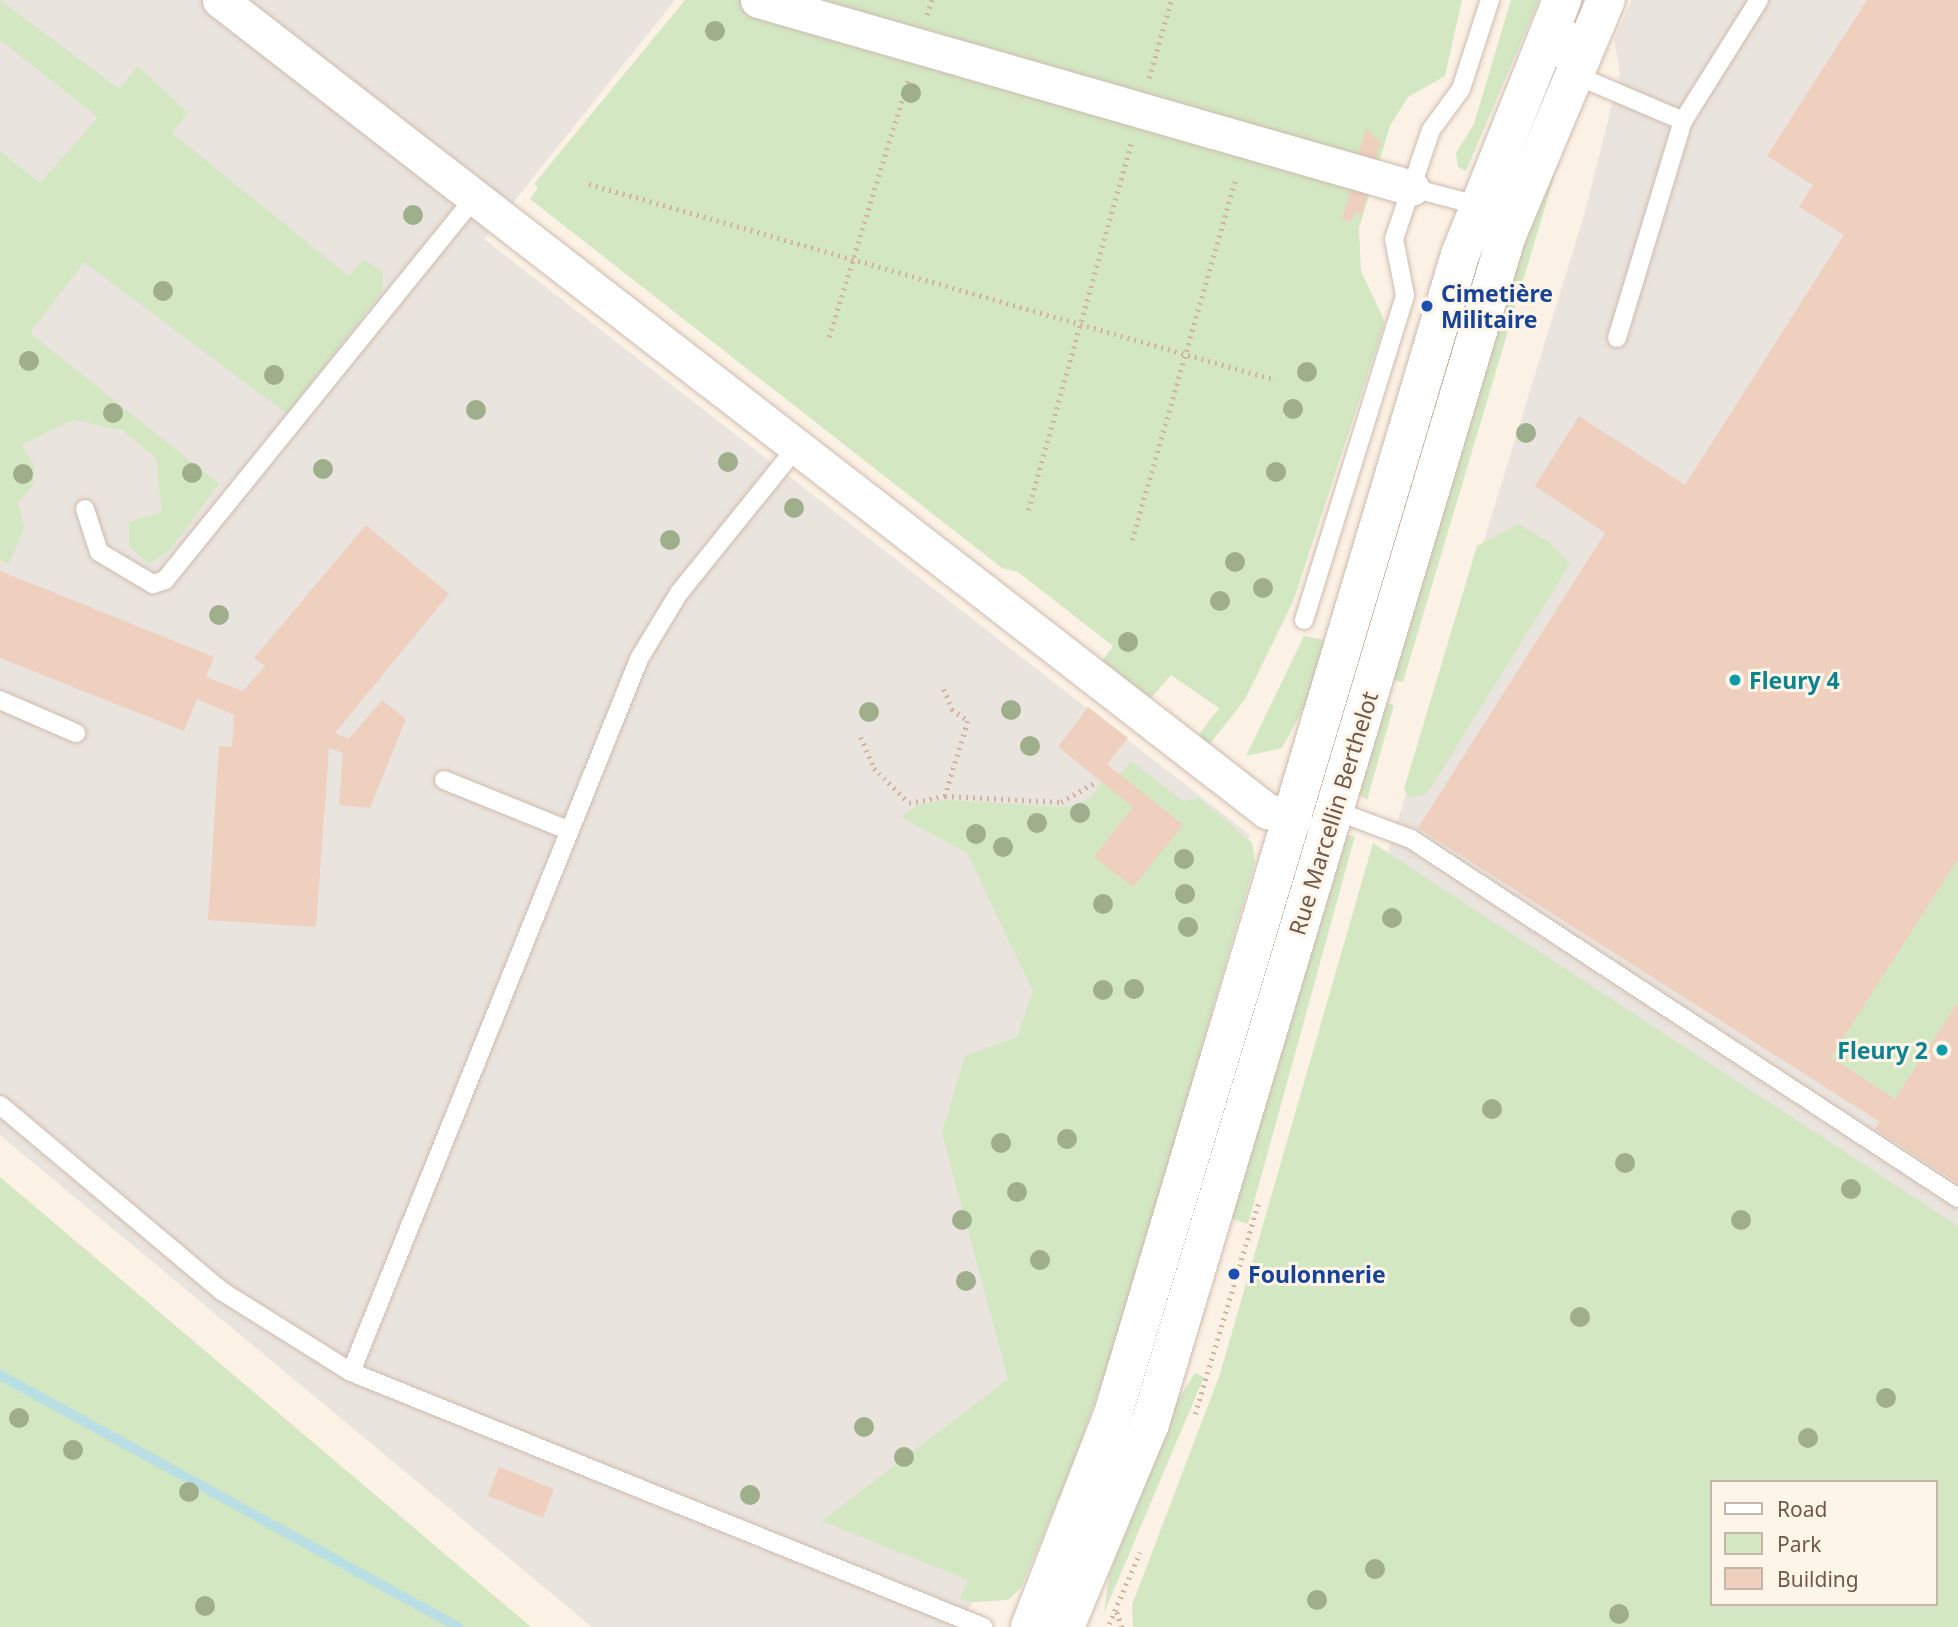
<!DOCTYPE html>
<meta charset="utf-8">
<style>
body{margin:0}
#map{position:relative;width:1958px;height:1627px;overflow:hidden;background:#fbf1e4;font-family:"Noto Sans",sans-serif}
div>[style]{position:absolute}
.industrial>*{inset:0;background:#eae4de}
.green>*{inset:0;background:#d3e7c3}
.stream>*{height:10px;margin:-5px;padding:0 5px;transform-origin:5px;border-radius:5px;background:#b9dee3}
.building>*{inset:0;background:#efcfbd}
.path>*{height:4.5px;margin-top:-2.25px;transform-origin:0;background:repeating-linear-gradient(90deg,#d3b3a0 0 2px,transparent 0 7px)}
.roads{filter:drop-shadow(0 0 2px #cebbae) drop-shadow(0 0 2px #cebbae)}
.lane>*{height:18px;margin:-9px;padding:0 9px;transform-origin:9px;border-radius:9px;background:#fff}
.street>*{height:35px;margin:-17.5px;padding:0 17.5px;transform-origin:17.5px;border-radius:17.5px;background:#fff}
.secondary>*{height:38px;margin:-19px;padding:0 19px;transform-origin:19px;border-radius:19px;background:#fff}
.trees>*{width:20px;height:20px;margin:-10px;border-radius:50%;background:#9fae8b}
.dots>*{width:19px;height:19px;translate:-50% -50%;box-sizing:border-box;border:4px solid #fef5e9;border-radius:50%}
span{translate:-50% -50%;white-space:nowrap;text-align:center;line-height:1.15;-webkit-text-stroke:6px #fef5e9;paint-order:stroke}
.transit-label{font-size:23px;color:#164399;font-weight:700}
.left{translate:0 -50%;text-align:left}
.culture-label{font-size:23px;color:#0d838f;font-weight:700}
.right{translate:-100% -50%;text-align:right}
.street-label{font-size:23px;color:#71584b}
.legend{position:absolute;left:1710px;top:1480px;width:228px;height:126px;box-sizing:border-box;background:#fef5e9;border:2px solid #c6b6aa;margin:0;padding:9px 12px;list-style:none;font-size:21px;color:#71584b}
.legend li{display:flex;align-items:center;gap:14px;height:35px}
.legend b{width:35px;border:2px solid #c6b6aa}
</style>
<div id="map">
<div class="industrial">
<div style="clip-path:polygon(0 0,675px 0,484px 239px,1250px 835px,1034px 1480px,960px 1627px,592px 1627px,0 1135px)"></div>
<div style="clip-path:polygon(1632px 0,1958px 0,1958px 1275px,1374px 898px,1585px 212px,1620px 73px,1614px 39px)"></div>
</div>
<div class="green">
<div style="clip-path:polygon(0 0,119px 89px,138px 66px,188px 113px,172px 133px,349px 276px,364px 259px,383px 272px,382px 292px,287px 414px,84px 262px,30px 333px,219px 484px,170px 550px,149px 564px,129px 546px,129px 522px,162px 512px,156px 458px,122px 430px,73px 420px,21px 445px,34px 464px,33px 486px,18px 502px,24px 528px,9px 564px,0 560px,0 151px,40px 183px,98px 117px,0 40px)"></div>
<div style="clip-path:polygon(685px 0,1462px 0,1445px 76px,1408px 97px,1390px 126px,1359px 228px,1361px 271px,1385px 322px,1293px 602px,1245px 699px,1206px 749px,1195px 740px,1219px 708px,1171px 675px,1150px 699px,1102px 661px,1113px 646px,1018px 572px,1002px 568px,530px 199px,538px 188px,534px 184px)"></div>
<div style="clip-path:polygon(1511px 0,1539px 0,1466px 171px,1458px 167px,1456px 153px,1474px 124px)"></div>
<div style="clip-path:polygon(1560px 157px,1403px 682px,1384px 679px,1522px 225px)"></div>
<div style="clip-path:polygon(1518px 524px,1548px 541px,1570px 564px,1427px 794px,1409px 798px,1404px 789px,1477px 546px)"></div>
<div style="clip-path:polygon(1304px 636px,1328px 641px,1313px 691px,1282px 748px,1246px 756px)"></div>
<div style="clip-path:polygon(1377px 700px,1394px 705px,1367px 800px,1351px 788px)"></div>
<div style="clip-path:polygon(1131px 761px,1183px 801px,1199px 798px,1252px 843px,1255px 862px,1120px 1331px,1072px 1466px,1021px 1588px,1008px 1600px,973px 1602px,960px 1599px,968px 1580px,822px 1521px,1008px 1379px,942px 1133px,965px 1056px,1017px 1037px,1033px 991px,967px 853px,901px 817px,917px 805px,946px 800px,1067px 807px,1089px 799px,1102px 782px,1133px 807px,1095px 857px,1133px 887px,1182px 825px,1120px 775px)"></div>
<div style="clip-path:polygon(1339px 834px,1355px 836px,1248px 1224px,1233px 1219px,1236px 1181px)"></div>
<div style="clip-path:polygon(evenodd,1373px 843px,1958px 1226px,1958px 1627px,1133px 1627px,1132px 1605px,1220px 1374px,1373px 843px,1711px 1482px,1935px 1482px,1935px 1604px,1711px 1604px,1711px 1482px)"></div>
<div style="clip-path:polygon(1958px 859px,1958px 1002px,1895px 1099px,1831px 1057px)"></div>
<div style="clip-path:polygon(0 1177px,531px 1627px,0 1627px)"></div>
<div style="clip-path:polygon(1195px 1373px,1204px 1377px,1104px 1613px,1109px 1576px,1171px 1411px)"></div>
</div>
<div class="stream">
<div style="left:0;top:1375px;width:523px;rotate:28.82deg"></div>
</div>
<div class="building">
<div style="clip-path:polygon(1867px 0,1958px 0,1958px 859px,1831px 1057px,1895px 1099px,1958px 1002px,1958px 1183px,1875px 1129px,1880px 1122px,1418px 828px,1605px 533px,1535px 486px,1579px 416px,1685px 485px,1844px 235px,1799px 207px,1813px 185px,1767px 156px)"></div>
<div style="clip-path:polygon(1366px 129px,1381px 143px,1375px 161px,1358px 156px)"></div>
<div style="clip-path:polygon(1351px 189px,1368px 194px,1361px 215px,1355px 212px,1351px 222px,1342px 220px)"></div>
<div style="clip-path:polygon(366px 525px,449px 594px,335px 733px,349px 739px,382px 700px,406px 719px,370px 808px,339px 805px,343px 753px,329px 748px,316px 927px,208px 920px,219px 746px,232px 747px,234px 715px,197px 699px,184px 731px,0 658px,0 571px,214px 657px,206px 677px,243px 691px,265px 666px,254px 658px)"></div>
<div style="clip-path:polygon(1088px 707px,1128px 738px,1107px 764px,1183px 825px,1133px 887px,1094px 857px,1133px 807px,1058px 747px)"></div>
<div style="clip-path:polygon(499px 1467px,554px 1489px,543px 1518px,488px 1496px)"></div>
</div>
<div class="path">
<div style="left:927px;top:15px;width:16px;rotate:-72deg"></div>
<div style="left:1149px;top:78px;width:81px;rotate:-74.2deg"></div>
<div style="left:589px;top:184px;width:714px;rotate:15.92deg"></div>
<div style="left:829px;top:337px;width:269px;rotate:-72.9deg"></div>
<div style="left:1028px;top:510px;width:381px;rotate:-74.3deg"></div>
<div style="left:1132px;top:540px;width:373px;rotate:-74deg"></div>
<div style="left:944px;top:689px;width:22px;rotate:68deg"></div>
<div style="left:952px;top:709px;width:20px;rotate:37deg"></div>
<div style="left:968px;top:721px;width:78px;rotate:107deg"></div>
<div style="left:861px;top:737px;width:34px;rotate:67deg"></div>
<div style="left:874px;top:768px;width:49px;rotate:45deg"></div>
<div style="left:909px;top:803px;width:37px;rotate:-11deg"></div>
<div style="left:945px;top:796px;width:116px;rotate:3deg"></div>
<div style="left:1061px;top:802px;width:38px;rotate:-30deg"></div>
<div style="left:1195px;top:1414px;width:222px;rotate:-73.3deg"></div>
<div style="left:1117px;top:1612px;width:16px;rotate:72deg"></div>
<div style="left:1109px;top:1624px;width:78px;rotate:-66.7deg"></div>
</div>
<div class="roads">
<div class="lane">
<div style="left:1568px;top:29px;width:30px;rotate:104deg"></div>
<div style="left:1561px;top:58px;width:20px;rotate:53deg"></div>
<div style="left:1573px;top:74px;width:120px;rotate:23.1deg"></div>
<div style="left:1412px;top:188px;width:67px;rotate:14.7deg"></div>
<div style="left:1617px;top:338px;width:227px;rotate:-73.1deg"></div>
<div style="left:1683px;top:121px;width:143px;rotate:-57.9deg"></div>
<div style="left:85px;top:509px;width:45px;rotate:72deg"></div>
<div style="left:99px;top:552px;width:63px;rotate:30.7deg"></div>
<div style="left:153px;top:584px;width:13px;rotate:-18deg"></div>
<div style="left:165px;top:580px;width:491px;rotate:-51deg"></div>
<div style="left:1304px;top:620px;width:340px;rotate:-72.7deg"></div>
<div style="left:1405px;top:295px;width:57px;rotate:-101.1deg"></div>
<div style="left:1394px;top:239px;width:115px;rotate:-71.3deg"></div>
<div style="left:1431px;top:130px;width:51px;rotate:-53.8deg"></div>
<div style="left:1461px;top:89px;width:94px;rotate:-72deg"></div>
<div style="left:0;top:700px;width:83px;rotate:23.5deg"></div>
<div style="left:444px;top:780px;width:134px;rotate:22deg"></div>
<div style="left:1334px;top:810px;width:82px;rotate:20.6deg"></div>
<div style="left:1411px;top:839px;width:654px;rotate:33.28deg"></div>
<div style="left:0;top:1105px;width:291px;rotate:40deg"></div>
<div style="left:223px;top:1292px;width:151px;rotate:32deg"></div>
<div style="left:351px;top:1372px;width:682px;rotate:21.97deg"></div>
<div style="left:351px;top:1372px;width:769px;rotate:-68deg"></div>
<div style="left:639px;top:659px;width:77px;rotate:-58.8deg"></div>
<div style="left:679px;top:593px;width:188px;rotate:-51.1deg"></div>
</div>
<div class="street">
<div style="left:220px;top:0;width:1324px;rotate:37.76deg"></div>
<div style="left:1267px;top:811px;width:28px;rotate:15deg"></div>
<div style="left:758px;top:0;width:680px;rotate:16.04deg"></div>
</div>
<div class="secondary">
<div style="left:1030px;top:1627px;width:232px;rotate:-68.7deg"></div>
<div style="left:1114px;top:1411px;width:1207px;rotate:-73.34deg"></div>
<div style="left:1460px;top:255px;width:275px;rotate:-68.2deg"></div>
<div style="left:1065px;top:1627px;width:220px;rotate:-67.3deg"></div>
<div style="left:1150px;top:1424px;width:1241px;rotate:-73.29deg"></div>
<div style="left:1507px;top:235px;width:255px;rotate:-67.2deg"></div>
</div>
</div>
<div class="trees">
<div style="left:715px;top:31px"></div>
<div style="left:911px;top:93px"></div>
<div style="left:413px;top:215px"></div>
<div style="left:163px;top:291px"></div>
<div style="left:29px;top:361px"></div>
<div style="left:1307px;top:372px"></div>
<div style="left:274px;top:375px"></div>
<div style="left:1293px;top:409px"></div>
<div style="left:476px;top:410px"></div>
<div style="left:113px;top:413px"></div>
<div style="left:1526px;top:433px"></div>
<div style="left:728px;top:462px"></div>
<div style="left:323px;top:469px"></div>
<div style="left:1276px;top:472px"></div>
<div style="left:192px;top:473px"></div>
<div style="left:23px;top:474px"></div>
<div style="left:794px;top:508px"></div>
<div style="left:670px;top:540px"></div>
<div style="left:1235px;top:562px"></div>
<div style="left:1263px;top:588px"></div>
<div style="left:1220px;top:601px"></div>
<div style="left:219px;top:615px"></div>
<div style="left:1128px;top:642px"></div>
<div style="left:1011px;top:710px"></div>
<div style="left:869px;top:712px"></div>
<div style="left:1030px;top:746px"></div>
<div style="left:1080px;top:813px"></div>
<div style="left:1037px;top:823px"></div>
<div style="left:976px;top:834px"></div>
<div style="left:1003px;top:847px"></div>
<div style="left:1184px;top:859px"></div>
<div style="left:1185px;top:894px"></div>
<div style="left:1103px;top:904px"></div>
<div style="left:1392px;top:918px"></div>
<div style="left:1188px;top:927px"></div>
<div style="left:1134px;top:989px"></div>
<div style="left:1103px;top:990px"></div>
<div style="left:1492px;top:1109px"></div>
<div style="left:1067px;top:1139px"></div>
<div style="left:1001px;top:1143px"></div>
<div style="left:1625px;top:1163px"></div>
<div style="left:1851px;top:1189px"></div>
<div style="left:1017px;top:1192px"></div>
<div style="left:962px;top:1220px"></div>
<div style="left:1741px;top:1220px"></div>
<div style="left:1040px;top:1260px"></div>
<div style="left:966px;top:1281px"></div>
<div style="left:1580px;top:1317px"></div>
<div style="left:1886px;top:1398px"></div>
<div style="left:19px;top:1418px"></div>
<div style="left:864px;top:1427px"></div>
<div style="left:1808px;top:1438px"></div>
<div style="left:73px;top:1450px"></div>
<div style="left:904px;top:1457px"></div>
<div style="left:189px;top:1492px"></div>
<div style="left:750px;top:1495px"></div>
<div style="left:1375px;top:1569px"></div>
<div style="left:1317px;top:1600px"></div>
<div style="left:205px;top:1606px"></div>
<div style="left:1619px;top:1614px"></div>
</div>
<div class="dots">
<div style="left:1427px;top:306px;background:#1a4fb4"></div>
<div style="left:1735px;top:680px;background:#0f9aa8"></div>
<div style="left:1942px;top:1050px;background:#0f9aa8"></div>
<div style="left:1234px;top:1274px;background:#1a4fb4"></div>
</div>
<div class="transit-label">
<span class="left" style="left:1441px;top:306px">Cimetière<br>Militaire</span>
<span class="left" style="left:1248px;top:1274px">Foulonnerie</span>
</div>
<div class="culture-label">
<span class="left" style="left:1749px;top:680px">Fleury 4</span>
<span class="right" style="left:1928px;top:1050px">Fleury 2</span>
</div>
<div class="street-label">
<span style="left:1333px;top:813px;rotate:-73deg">Rue Marcellin Berthelot</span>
</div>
<ul class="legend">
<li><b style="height:9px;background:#fff"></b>Road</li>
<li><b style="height:19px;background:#d3e7c3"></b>Park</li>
<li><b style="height:19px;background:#efcfbd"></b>Building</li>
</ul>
</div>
